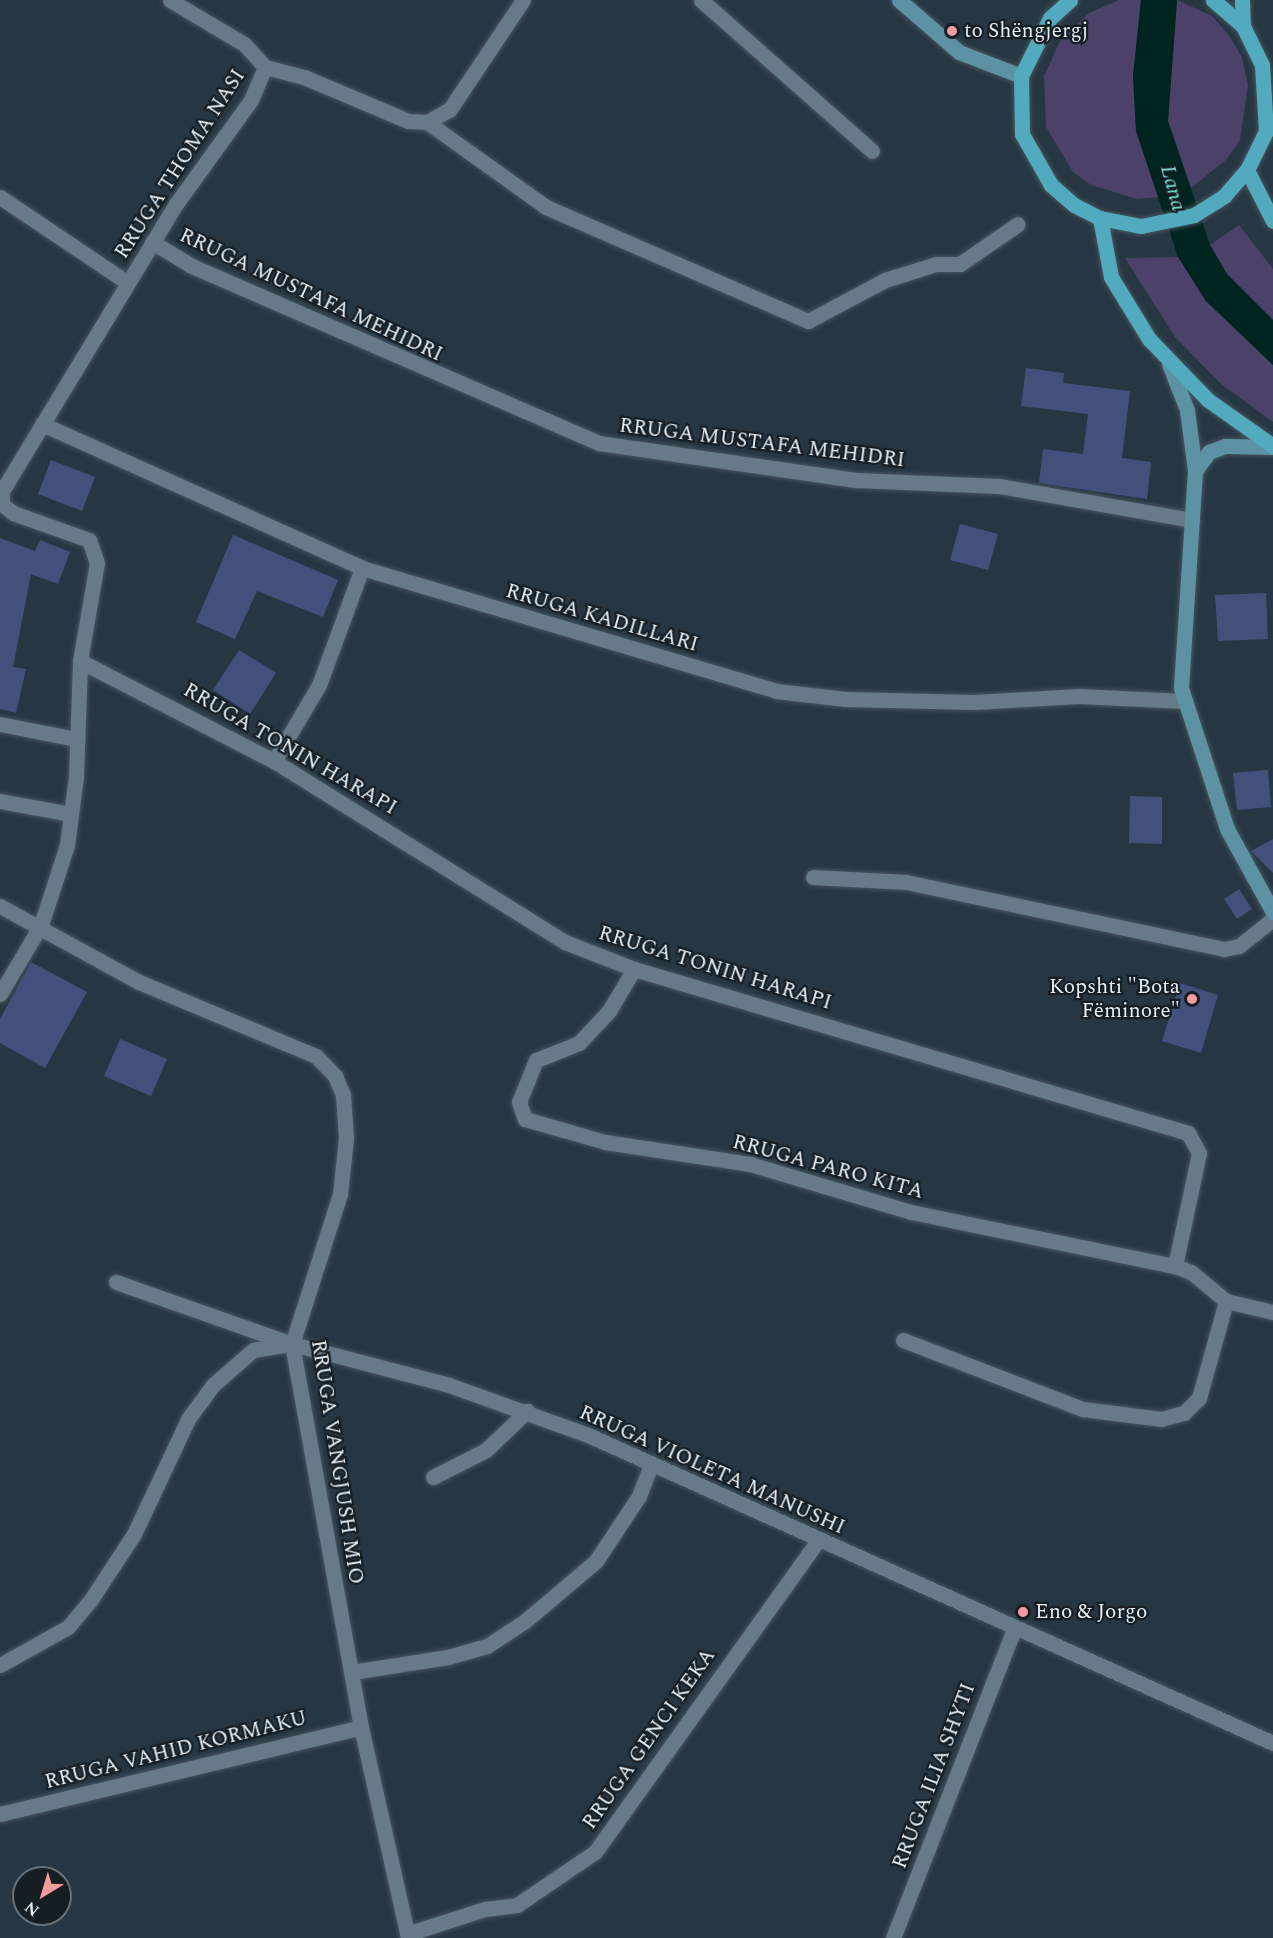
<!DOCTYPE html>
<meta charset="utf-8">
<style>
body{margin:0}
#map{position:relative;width:1273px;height:1938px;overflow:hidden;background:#263743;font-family:Spectral,serif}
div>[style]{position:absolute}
.green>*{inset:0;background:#4b4169}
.water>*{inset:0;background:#002420}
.building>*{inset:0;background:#41517c}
.roads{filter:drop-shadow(0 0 2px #46545e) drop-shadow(0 0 2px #46545e)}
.minor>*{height:15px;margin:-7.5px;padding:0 7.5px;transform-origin:7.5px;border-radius:7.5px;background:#677a88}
.tertiary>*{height:15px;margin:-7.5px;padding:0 7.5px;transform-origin:7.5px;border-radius:7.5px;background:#677a88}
.secondary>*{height:15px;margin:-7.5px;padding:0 7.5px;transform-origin:7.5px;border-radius:7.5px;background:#5c92a3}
.primary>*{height:15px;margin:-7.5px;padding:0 7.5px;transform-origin:7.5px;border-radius:7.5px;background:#52aabe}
.dots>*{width:16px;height:16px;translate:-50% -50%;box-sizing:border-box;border:3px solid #161d23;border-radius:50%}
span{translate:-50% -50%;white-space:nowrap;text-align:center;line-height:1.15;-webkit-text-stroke:4.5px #161d23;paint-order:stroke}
.poi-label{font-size:21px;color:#e4eff6}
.left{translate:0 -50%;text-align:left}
.right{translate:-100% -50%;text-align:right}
.street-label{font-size:21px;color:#e4eff6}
.water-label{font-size:22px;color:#75e3d4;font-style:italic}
.north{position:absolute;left:12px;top:1866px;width:60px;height:60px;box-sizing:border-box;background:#161d23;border:2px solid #687177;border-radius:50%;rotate:218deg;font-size:16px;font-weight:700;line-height:24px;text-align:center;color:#e4eff6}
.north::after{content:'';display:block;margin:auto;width:21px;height:27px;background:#f59b9e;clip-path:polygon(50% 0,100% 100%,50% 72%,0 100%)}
</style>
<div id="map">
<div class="green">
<div style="clip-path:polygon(1119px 0,1141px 0,1133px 76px,1136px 131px,1159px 197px,1137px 199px,1091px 185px,1073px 172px,1046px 127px,1044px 76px,1060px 41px,1089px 13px)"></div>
<div style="clip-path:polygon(1177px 0,1212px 16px,1228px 34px,1242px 57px,1248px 85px,1240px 140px,1226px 160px,1191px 188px,1168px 121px)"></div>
<div style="clip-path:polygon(1239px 225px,1273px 269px,1273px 320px,1227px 274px,1210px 245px)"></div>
<div style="clip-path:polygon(1178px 257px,1206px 301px,1273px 365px,1273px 422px,1221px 384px,1175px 337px,1125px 258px)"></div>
</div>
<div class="water">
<div style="clip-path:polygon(1141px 0,1177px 0,1168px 121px,1210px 245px,1227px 274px,1273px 320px,1273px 365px,1206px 301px,1178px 257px,1136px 131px,1133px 76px)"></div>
</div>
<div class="building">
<div style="clip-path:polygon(1026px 368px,1064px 373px,1063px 383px,1130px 391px,1122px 458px,1151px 462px,1147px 499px,1039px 483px,1043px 449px,1083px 454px,1088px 414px,1021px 406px)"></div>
<div style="clip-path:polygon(51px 460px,95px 477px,82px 511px,38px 494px)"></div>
<div style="clip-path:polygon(960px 524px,998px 534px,988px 570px,950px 560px)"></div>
<div style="clip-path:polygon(233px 535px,338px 580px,323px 617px,257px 591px,235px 639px,196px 622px)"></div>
<div style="clip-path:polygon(0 538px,35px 551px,40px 540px,70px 552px,58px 584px,31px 574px,13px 667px,26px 669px,16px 713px,0 709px)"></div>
<div style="clip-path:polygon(1266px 593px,1268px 639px,1218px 641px,1215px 595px)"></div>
<div style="clip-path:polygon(239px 650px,276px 673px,250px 714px,213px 690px)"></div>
<div style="clip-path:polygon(1268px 770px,1271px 807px,1237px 810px,1233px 773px)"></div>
<div style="clip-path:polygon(1130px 796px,1162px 797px,1162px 844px,1129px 843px)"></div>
<div style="clip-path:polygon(1273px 839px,1273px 873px,1251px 851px)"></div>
<div style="clip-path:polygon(1239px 889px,1252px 909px,1237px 919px,1224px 899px)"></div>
<div style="clip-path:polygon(31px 962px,87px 992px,45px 1068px,0 1043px,0 1019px)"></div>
<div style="clip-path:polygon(1180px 983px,1218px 995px,1201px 1053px,1162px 1041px)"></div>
<div style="clip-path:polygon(120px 1039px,167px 1059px,151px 1096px,104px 1076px)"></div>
</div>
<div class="roads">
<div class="minor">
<div style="left:701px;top:0;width:228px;rotate:41.4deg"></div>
<div style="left:265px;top:67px;width:40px;rotate:14.4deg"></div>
<div style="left:304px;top:77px;width:113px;rotate:22.9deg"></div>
<div style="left:408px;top:121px;width:19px;rotate:3deg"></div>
<div style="left:427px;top:122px;width:26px;rotate:-29deg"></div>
<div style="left:450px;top:109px;width:131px;rotate:-56.2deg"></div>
<div style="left:427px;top:122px;width:146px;rotate:35.5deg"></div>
<div style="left:546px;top:207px;width:286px;rotate:23.5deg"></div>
<div style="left:808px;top:321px;width:87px;rotate:-28deg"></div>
<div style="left:885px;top:280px;width:53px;rotate:-17.4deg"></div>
<div style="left:936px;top:264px;width:24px"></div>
<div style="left:960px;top:264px;width:70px;rotate:-34.6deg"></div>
<div style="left:0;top:197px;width:154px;rotate:33.9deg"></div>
<div style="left:152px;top:242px;width:47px;rotate:31deg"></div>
<div style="left:192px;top:266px;width:444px;rotate:23.5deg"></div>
<div style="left:599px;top:443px;width:261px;rotate:8.2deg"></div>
<div style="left:857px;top:480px;width:142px;rotate:2.4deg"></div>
<div style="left:999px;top:486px;width:196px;rotate:10deg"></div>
<div style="left:42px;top:424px;width:351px;rotate:24.2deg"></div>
<div style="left:362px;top:568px;width:432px;rotate:16.5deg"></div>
<div style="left:776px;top:691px;width:70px;rotate:6.5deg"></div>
<div style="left:846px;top:699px;width:128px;rotate:1.3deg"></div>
<div style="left:974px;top:702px;width:105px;rotate:-3.3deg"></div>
<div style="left:1079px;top:696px;width:105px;rotate:2.7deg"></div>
<div style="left:80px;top:661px;width:218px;rotate:27.3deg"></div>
<div style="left:274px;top:761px;width:343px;rotate:31.9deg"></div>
<div style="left:565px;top:942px;width:74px;rotate:21.4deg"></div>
<div style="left:634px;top:969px;width:578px;rotate:16.49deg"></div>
<div style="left:1188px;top:1133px;width:23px;rotate:61deg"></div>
<div style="left:1199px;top:1153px;width:116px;rotate:102deg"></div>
<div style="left:0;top:724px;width:77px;rotate:11.2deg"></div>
<div style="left:274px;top:761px;width:88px;rotate:-59.4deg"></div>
<div style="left:319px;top:685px;width:125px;rotate:-69.8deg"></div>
<div style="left:0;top:801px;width:72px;rotate:10.4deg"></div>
<div style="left:813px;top:877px;width:93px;rotate:3.1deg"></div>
<div style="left:906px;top:882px;width:325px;rotate:11.9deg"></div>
<div style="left:1224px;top:949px;width:15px;rotate:-11deg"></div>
<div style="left:1239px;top:946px;width:43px;rotate:-38.5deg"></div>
<div style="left:0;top:906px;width:158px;rotate:28.7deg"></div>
<div style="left:139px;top:982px;width:192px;rotate:22.7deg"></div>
<div style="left:316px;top:1056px;width:28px;rotate:46deg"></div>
<div style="left:335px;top:1076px;width:21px;rotate:67deg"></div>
<div style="left:343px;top:1095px;width:43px;rotate:86deg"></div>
<div style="left:346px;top:1138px;width:56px;rotate:96.1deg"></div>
<div style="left:340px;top:1194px;width:157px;rotate:107.7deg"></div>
<div style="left:292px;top:1344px;width:389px;rotate:79.8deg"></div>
<div style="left:361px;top:1727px;width:216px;rotate:77.4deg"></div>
<div style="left:634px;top:969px;width:49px;rotate:120.8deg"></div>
<div style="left:609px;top:1011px;width:44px;rotate:133.2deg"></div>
<div style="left:579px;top:1043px;width:46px;rotate:158.4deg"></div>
<div style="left:536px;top:1060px;width:45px;rotate:112deg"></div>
<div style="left:519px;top:1102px;width:18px;rotate:71deg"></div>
<div style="left:525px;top:1119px;width:83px;rotate:16deg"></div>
<div style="left:605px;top:1142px;width:147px;rotate:8.6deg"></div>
<div style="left:750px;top:1164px;width:168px;rotate:16.6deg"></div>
<div style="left:911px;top:1212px;width:269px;rotate:11.6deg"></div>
<div style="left:1175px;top:1266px;width:17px;rotate:21deg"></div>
<div style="left:1191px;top:1272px;width:45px;rotate:39.6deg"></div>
<div style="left:1226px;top:1301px;width:48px;rotate:13.2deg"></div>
<div style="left:116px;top:1282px;width:187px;rotate:19.4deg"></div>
<div style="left:903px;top:1340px;width:193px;rotate:21deg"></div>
<div style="left:1083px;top:1409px;width:79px;rotate:7.3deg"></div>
<div style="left:1161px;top:1419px;width:24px;rotate:-15deg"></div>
<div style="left:1184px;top:1413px;width:21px;rotate:-45deg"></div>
<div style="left:1199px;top:1398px;width:101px;rotate:-74.4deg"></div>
<div style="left:433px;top:1477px;width:59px;rotate:-27deg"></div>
<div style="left:486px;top:1450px;width:57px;rotate:-43.6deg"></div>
<div style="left:352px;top:1672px;width:97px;rotate:-8.9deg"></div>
<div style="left:448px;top:1657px;width:41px;rotate:-15.8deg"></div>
<div style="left:487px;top:1646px;width:45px;rotate:-33.3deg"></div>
<div style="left:525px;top:1621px;width:93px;rotate:-40.2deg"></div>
<div style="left:596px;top:1561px;width:78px;rotate:-56.5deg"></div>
<div style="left:639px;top:1496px;width:34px;rotate:-69deg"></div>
<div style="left:0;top:1814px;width:371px;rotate:-13.5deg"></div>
<div style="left:407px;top:1934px;width:82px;rotate:-17.8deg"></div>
<div style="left:485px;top:1909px;width:32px;rotate:-7deg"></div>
<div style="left:517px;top:1905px;width:94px;rotate:-34.2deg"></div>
<div style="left:595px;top:1852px;width:384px;rotate:-54.4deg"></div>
<div style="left:893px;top:1938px;width:331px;rotate:-68.6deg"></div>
</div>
<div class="tertiary">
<div style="left:0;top:994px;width:80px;rotate:-59.3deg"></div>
<div style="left:41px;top:925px;width:84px;rotate:-72deg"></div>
<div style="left:67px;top:845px;width:69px;rotate:-82.5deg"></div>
<div style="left:76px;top:777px;width:116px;rotate:-88deg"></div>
<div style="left:80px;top:661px;width:99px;rotate:-80.2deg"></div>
<div style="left:97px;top:563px;width:24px;rotate:-109deg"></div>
<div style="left:89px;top:540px;width:81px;rotate:-160.4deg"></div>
<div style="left:13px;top:513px;width:14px;rotate:-141deg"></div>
<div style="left:2px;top:504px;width:13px;rotate:-90deg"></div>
<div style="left:2px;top:491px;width:336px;rotate:-58.8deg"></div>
<div style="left:176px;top:204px;width:128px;rotate:-54.2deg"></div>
<div style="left:251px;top:100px;width:36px;rotate:-67deg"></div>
<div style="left:265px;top:67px;width:31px;rotate:-132deg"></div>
<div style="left:244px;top:44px;width:86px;rotate:-149.3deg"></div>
<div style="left:0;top:1665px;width:78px;rotate:-29.2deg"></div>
<div style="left:68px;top:1627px;width:34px;rotate:-50deg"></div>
<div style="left:90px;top:1601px;width:80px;rotate:-56.7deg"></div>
<div style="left:134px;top:1534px;width:127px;rotate:-64.8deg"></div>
<div style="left:188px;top:1419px;width:42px;rotate:-53.7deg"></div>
<div style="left:213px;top:1385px;width:53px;rotate:-41.2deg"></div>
<div style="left:253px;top:1350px;width:39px;rotate:-9deg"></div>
<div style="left:292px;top:1344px;width:162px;rotate:14.6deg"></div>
<div style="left:449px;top:1385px;width:148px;rotate:19.8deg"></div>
<div style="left:588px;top:1435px;width:751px;rotate:24.21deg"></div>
</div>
<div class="secondary">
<div style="left:899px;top:0;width:79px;rotate:40.9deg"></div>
<div style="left:959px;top:52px;width:66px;rotate:21.2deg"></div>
<div style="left:1169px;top:364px;width:49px;rotate:68.6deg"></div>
<div style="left:1187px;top:410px;width:62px;rotate:82.5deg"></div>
<div style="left:1195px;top:471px;width:217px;rotate:93.7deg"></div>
<div style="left:1181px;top:688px;width:148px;rotate:71.9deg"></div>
<div style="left:1227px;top:829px;width:95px;rotate:61deg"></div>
<div style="left:1195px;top:471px;width:24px;rotate:-54deg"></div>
<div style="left:1209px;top:452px;width:17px;rotate:-21deg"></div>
<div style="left:1225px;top:446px;width:48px;rotate:1.2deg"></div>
</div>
<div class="primary">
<div style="left:1070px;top:0;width:27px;rotate:138deg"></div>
<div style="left:1050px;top:18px;width:65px;rotate:116.6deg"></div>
<div style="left:1021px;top:76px;width:58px;rotate:89deg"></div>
<div style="left:1022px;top:134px;width:59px;rotate:60.4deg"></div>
<div style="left:1051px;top:185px;width:30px;rotate:41deg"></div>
<div style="left:1074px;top:205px;width:29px;rotate:27deg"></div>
<div style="left:1100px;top:218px;width:42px;rotate:11deg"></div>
<div style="left:1141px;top:226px;width:54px;rotate:-11.7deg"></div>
<div style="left:1194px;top:215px;width:36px;rotate:-32deg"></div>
<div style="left:1224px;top:196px;width:35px;rotate:-49deg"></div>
<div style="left:1247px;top:170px;width:43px;rotate:-64deg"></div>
<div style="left:1266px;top:131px;width:66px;rotate:-93.5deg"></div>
<div style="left:1262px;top:65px;width:43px;rotate:-116deg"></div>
<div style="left:1243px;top:26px;width:40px;rotate:-139deg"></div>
<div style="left:1242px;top:0;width:26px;rotate:88deg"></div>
<div style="left:1247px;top:170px;width:57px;rotate:63deg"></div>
<div style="left:1100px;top:218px;width:60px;rotate:79.4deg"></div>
<div style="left:1111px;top:277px;width:73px;rotate:58.5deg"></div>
<div style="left:1149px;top:339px;width:85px;rotate:46deg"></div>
<div style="left:1208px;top:400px;width:80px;rotate:35.3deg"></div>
</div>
</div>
<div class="dots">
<div style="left:952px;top:31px;background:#f59b9e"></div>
<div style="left:1192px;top:999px;background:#f59b9e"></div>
<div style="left:1023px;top:1612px;background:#f59b9e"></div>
</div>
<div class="poi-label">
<span class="left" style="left:964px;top:31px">to Shëngjergj</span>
<span class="right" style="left:1180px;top:999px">Kopshti "Bota<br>Fëminore"</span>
<span class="left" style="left:1035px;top:1612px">Eno &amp; Jorgo</span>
</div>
<div class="street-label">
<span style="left:180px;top:164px;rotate:-57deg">RRUGA THOMA NASI</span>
<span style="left:311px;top:295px;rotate:25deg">RRUGA MUSTAFA MEHIDRI</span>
<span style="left:762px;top:443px;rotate:7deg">RRUGA MUSTAFA MEHIDRI</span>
<span style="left:602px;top:618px;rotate:16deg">RRUGA KADILLARI</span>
<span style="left:290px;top:749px;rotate:30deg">RRUGA TONIN HARAPI</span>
<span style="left:715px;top:968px;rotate:17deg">RRUGA TONIN HARAPI</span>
<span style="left:828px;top:1167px;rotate:15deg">RRUGA PARO KITA</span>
<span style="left:337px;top:1462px;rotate:81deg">RRUGA VANGJUSH MIO</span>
<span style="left:712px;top:1470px;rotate:24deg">RRUGA VIOLETA MANUSHI</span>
<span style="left:649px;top:1739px;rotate:-55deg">RRUGA GENCI KEKA</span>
<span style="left:176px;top:1750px;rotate:-14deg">RRUGA VAHID KORMAKU</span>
<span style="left:934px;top:1776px;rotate:-69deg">RRUGA ILIA SHYTI</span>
</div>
<div class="water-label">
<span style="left:1173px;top:188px;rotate:75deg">Lana</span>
</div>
<div class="north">N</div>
</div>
